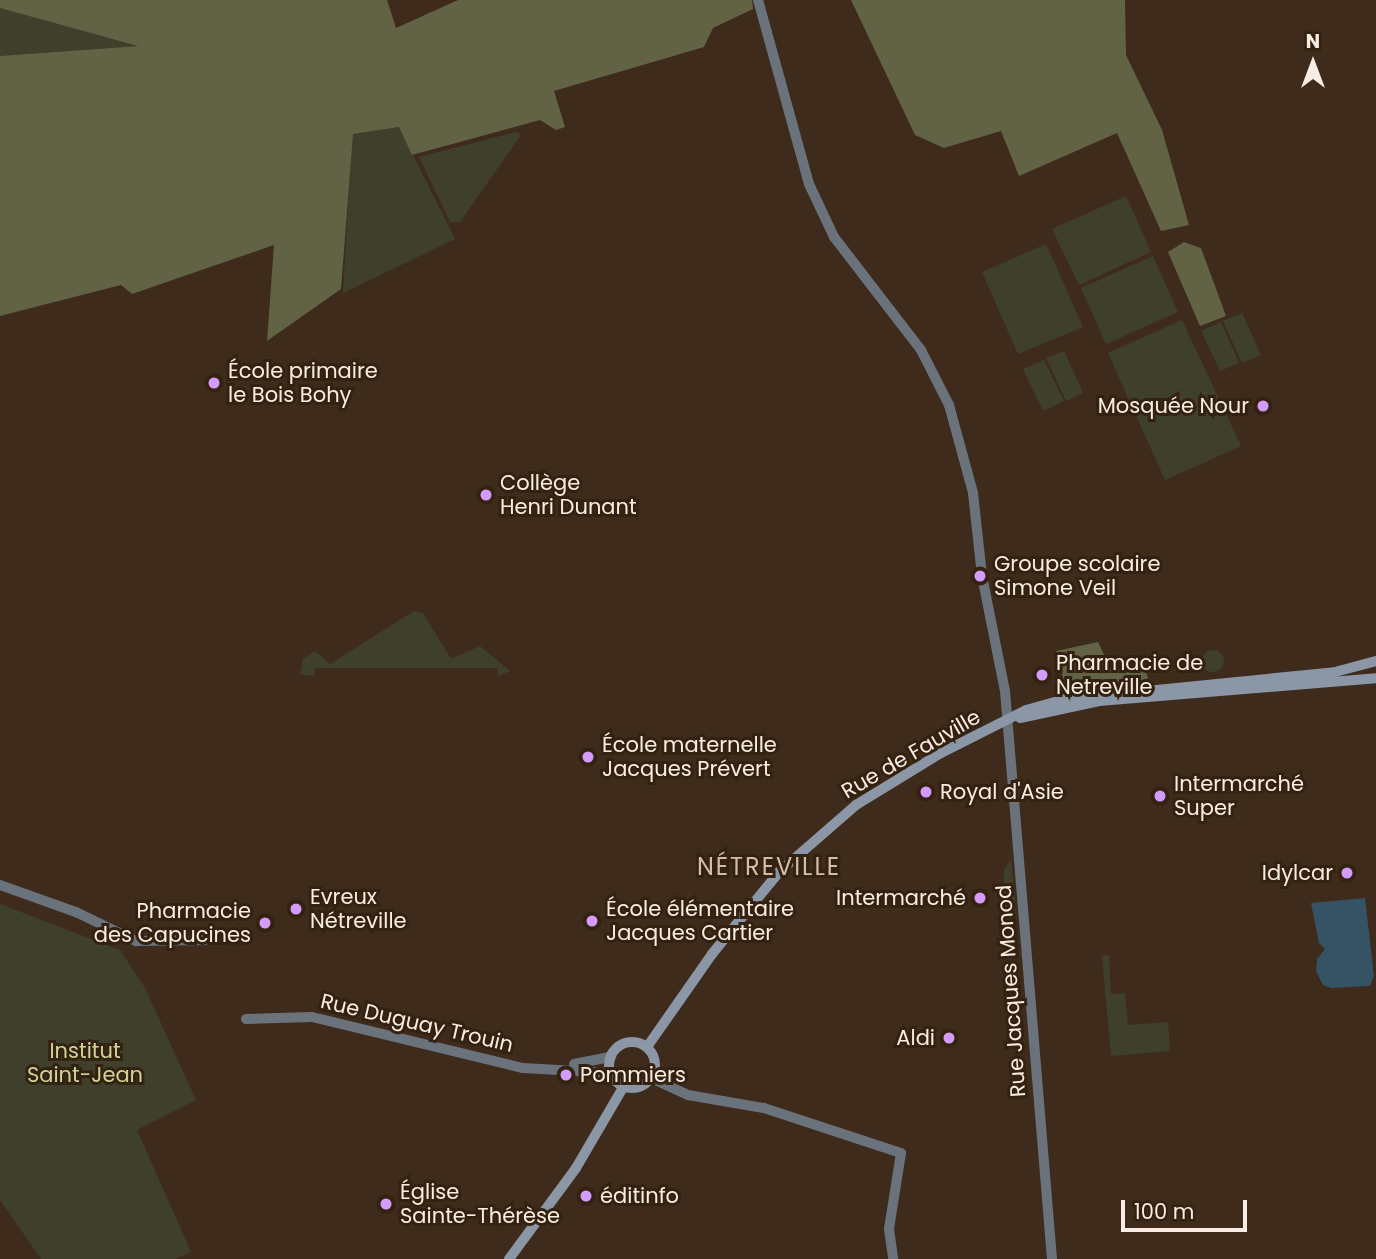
<!DOCTYPE html>
<meta charset="utf-8">
<style>
body{margin:0}
#map{position:relative;width:1376px;height:1259px;overflow:hidden;background:#3f2b1b;font-family:Poppins,sans-serif}
div>[style]{position:absolute}
.green>*{inset:0;background:#3f402b}
.round{border-radius:50%}
.forest>*{inset:0;background:#616344}
.water>*{inset:0;background:#365265}
.tertiary>*{height:10px;margin:-5px;padding:0 5px;transform-origin:5px;border-radius:5px;background:#6a727c}
.secondary>*{height:10px;margin:-5px;padding:0 5px;transform-origin:5px;border-radius:5px;background:#8b97a7}
.secondary>.ring{margin:-5px;padding:0;box-sizing:content-box;background:none;border:10px solid #8b97a7;border-radius:50%}
.dots>*{width:19px;height:19px;translate:-50% -50%;box-sizing:border-box;border:4px solid #342211;border-radius:50%}
span{translate:-50% -50%;white-space:nowrap;text-align:center;line-height:1.15;-webkit-text-stroke:6px #342211;paint-order:stroke}
.poi-label{font-size:21px;color:#f9ece2}
.left{translate:0 -50%;text-align:left}
.right{translate:-100% -50%;text-align:right}
.street-label{font-size:21px;color:#f9ece2}
.park-label{font-size:21px;color:#d0d399}
.quarter-label{font-size:24px;color:#d5bca8;letter-spacing:2px}
.north{position:absolute;left:1278px;top:28px;width:70px;height:70px;-webkit-text-stroke:5px #342211;paint-order:stroke;rotate:0deg;font-size:19px;font-weight:700;line-height:28px;text-align:center;color:#f9ece2}
.north::after{content:'';display:block;margin:auto;width:24px;height:32px;background:#f9ece2;clip-path:polygon(50% 0,100% 100%,50% 72%,0 100%)}
.scale{position:absolute;left:1121px;top:1200px;width:126px;height:32px;box-sizing:border-box;border:4px solid #f9ece2;border-top:0;padding-left:9px;font-size:21px;line-height:24px;white-space:nowrap;color:#f9ece2;-webkit-text-stroke:5px #342211;paint-order:stroke}
</style>
<div id="map">
<div class="green">
<div style="clip-path:polygon(0 8px,140px 46px,0 56px)"></div>
<div style="clip-path:polygon(399px 127px,455px 239px,343px 293px,352px 134px)"></div>
<div style="clip-path:polygon(516px 132px,521px 135px,460px 222px,450px 222px,419px 157px)"></div>
<div style="clip-path:polygon(1126px 196px,1151px 252px,1079px 285px,1052px 229px)"></div>
<div style="clip-path:polygon(1046px 244px,1083px 327px,1018px 354px,982px 272px)"></div>
<div style="clip-path:polygon(1153px 256px,1178px 312px,1106px 344px,1081px 288px)"></div>
<div style="clip-path:polygon(1242px 313px,1261px 355px,1242px 363px,1223px 321px)"></div>
<div style="clip-path:polygon(1182px 320px,1241px 446px,1165px 480px,1108px 353px)"></div>
<div style="clip-path:polygon(1221px 322px,1239px 363px,1220px 371px,1201px 331px)"></div>
<div style="clip-path:polygon(1064px 351px,1083px 393px,1066px 401px,1046px 358px)"></div>
<div style="clip-path:polygon(1044px 360px,1064px 401px,1043px 411px,1023px 369px)"></div>
<div style="clip-path:polygon(414px 611px,423px 613px,451px 659px,480px 646px,510px 671px,498px 676px,497px 668px,315px 668px,314px 676px,300px 674px,303px 659px,315px 651px,330px 664px)"></div>
<div class="round" style="left:1202px;top:650px;width:22px;height:22px"></div>
<div style="clip-path:polygon(1011px 859px,1016px 913px,1008px 924px,1004px 920px,1004px 870px)"></div>
<div style="clip-path:polygon(0 904px,120px 950px,145px 988px,196px 1100px,137px 1130px,191px 1252px,175px 1259px,41px 1259px,0 1200px)"></div>
<div style="clip-path:polygon(1109px 955px,1111px 994px,1125px 993px,1128px 1025px,1168px 1022px,1170px 1051px,1111px 1056px,1102px 956px)"></div>
</div>
<div class="forest">
<div style="clip-path:polygon(0 0,387px 0,396px 28px,458px 0,752px 0,753px 9px,713px 28px,704px 47px,554px 91px,565px 127px,556px 130px,540px 120px,412px 155px,399px 127px,353px 134px,341px 289px,267px 341px,274px 245px,132px 294px,121px 285px,0 316px,0 56px,138px 46px,0 8px)"></div>
<div style="clip-path:polygon(851px 0,1125px 0,1126px 55px,1162px 130px,1189px 225px,1161px 231px,1117px 133px,1019px 176px,1001px 131px,944px 148px,915px 135px)"></div>
<div style="clip-path:polygon(1184px 242px,1201px 248px,1226px 316px,1200px 326px,1168px 252px)"></div>
<div style="clip-path:polygon(1098px 642px,1111px 670px,1144px 666px,1148px 678px,1143px 684px,1066px 689px,1056px 651px)"></div>
</div>
<div class="water">
<div style="clip-path:polygon(1365px 898px,1374px 976px,1370px 986px,1331px 988px,1323px 985px,1316px 971px,1317px 959px,1325px 949px,1319px 943px,1311px 903px)"></div>
</div>
<div class="tertiary">
<div style="left:758px;top:0;width:191px;rotate:74.5deg"></div>
<div style="left:809px;top:184px;width:59px;rotate:64.7deg"></div>
<div style="left:834px;top:237px;width:143px;rotate:52.4deg"></div>
<div style="left:921px;top:350px;width:62px;rotate:63deg"></div>
<div style="left:949px;top:405px;width:91px;rotate:74.7deg"></div>
<div style="left:973px;top:493px;width:83px;rotate:83.8deg"></div>
<div style="left:982px;top:576px;width:117px;rotate:78.7deg"></div>
<div style="left:1005px;top:691px;width:570px;rotate:85.27deg"></div>
<div style="left:0;top:885px;width:81px;rotate:19.6deg"></div>
<div style="left:76px;top:912px;width:67px;rotate:25.8deg"></div>
<div style="left:136px;top:941px;width:74px;rotate:-0.8deg"></div>
<div style="left:246px;top:1019px;width:66px;rotate:-1.7deg"></div>
<div style="left:312px;top:1017px;width:217px;rotate:13.6deg"></div>
<div style="left:523px;top:1068px;width:88px;rotate:3.3deg"></div>
<div style="left:574px;top:1064px;width:38px;rotate:-11deg"></div>
<div style="left:651px;top:1078px;width:41px;rotate:24.7deg"></div>
<div style="left:688px;top:1095px;width:77px;rotate:9.7deg"></div>
<div style="left:764px;top:1108px;width:144px;rotate:18.2deg"></div>
<div style="left:901px;top:1153px;width:77px;rotate:99deg"></div>
<div style="left:889px;top:1229px;width:30px;rotate:82deg"></div>
</div>
<div class="secondary">
<div style="left:1020px;top:718px;width:81px;rotate:-12.1deg"></div>
<div style="left:1099px;top:701px;width:278px;rotate:-4.7deg"></div>
<div class="ring" style="left:609px;top:1042px;width:36px;height:36px"></div>
<div style="left:647px;top:1047px;width:113px;rotate:-55deg"></div>
<div style="left:712px;top:954px;width:106px;rotate:-50.7deg"></div>
<div style="left:779px;top:872px;width:102px;rotate:-41deg"></div>
<div style="left:856px;top:805px;width:100px;rotate:-31.5deg"></div>
<div style="left:941px;top:753px;width:95px;rotate:-26.8deg"></div>
<div style="left:1026px;top:710px;width:41px;rotate:-15.4deg"></div>
<div style="left:1066px;top:699px;width:270px;rotate:-5.7deg"></div>
<div style="left:1335px;top:672px;width:42px;rotate:-15deg"></div>
<div style="left:509px;top:1259px;width:113px;rotate:-53.6deg"></div>
<div style="left:576px;top:1168px;width:95px;rotate:-59.7deg"></div>
</div>
<div class="dots">
<div style="left:214px;top:383px;background:#d39cfc"></div>
<div style="left:1263px;top:406px;background:#d39cfc"></div>
<div style="left:486px;top:495px;background:#d39cfc"></div>
<div style="left:980px;top:576px;background:#d39cfc"></div>
<div style="left:1042px;top:675px;background:#d39cfc"></div>
<div style="left:588px;top:757px;background:#d39cfc"></div>
<div style="left:926px;top:792px;background:#d39cfc"></div>
<div style="left:1160px;top:796px;background:#d39cfc"></div>
<div style="left:1347px;top:873px;background:#d39cfc"></div>
<div style="left:980px;top:898px;background:#d39cfc"></div>
<div style="left:296px;top:909px;background:#d39cfc"></div>
<div style="left:592px;top:921px;background:#d39cfc"></div>
<div style="left:265px;top:923px;background:#d39cfc"></div>
<div style="left:949px;top:1038px;background:#d39cfc"></div>
<div style="left:566px;top:1075px;background:#d39cfc"></div>
<div style="left:586px;top:1196px;background:#d39cfc"></div>
<div style="left:386px;top:1204px;background:#d39cfc"></div>
</div>
<div class="poi-label">
<span class="left" style="left:228px;top:383px">École primaire<br>le Bois Bohy</span>
<span class="right" style="left:1249px;top:406px">Mosquée Nour</span>
<span class="left" style="left:500px;top:495px">Collège<br>Henri Dunant</span>
<span class="left" style="left:994px;top:576px">Groupe scolaire<br>Simone Veil</span>
<span class="left" style="left:1056px;top:675px">Pharmacie de<br>Netreville</span>
<span class="left" style="left:602px;top:757px">École maternelle<br>Jacques Prévert</span>
<span class="left" style="left:1174px;top:796px">Intermarché<br>Super</span>
<span class="left" style="left:940px;top:792px">Royal d'Asie</span>
<span class="right" style="left:1333px;top:873px">Idylcar</span>
<span class="left" style="left:310px;top:909px">Evreux<br>Nétreville</span>
<span class="right" style="left:966px;top:898px">Intermarché</span>
<span class="left" style="left:606px;top:921px">École élémentaire<br>Jacques Cartier</span>
<span class="right" style="left:251px;top:923px">Pharmacie<br>des Capucines</span>
<span class="right" style="left:935px;top:1038px">Aldi</span>
<span class="left" style="left:580px;top:1075px">Pommiers</span>
<span class="left" style="left:400px;top:1204px">Église<br>Sainte-Thérèse</span>
<span class="left" style="left:600px;top:1196px">éditinfo</span>
</div>
<div class="street-label">
<span style="left:911px;top:754px;rotate:-30deg">Rue de Fauville</span>
<span style="left:1011px;top:991px;rotate:-94deg">Rue Jacques Monod</span>
<span style="left:417px;top:1023px;rotate:13deg">Rue Duguay Trouin</span>
</div>
<div class="park-label">
<span style="left:85px;top:1063px">Institut<br>Saint-Jean</span>
</div>
<div class="quarter-label">
<span style="left:769px;top:867px">NÉTREVILLE</span>
</div>
<div class="north">N</div>
<div class="scale">100 m</div>
</div>
